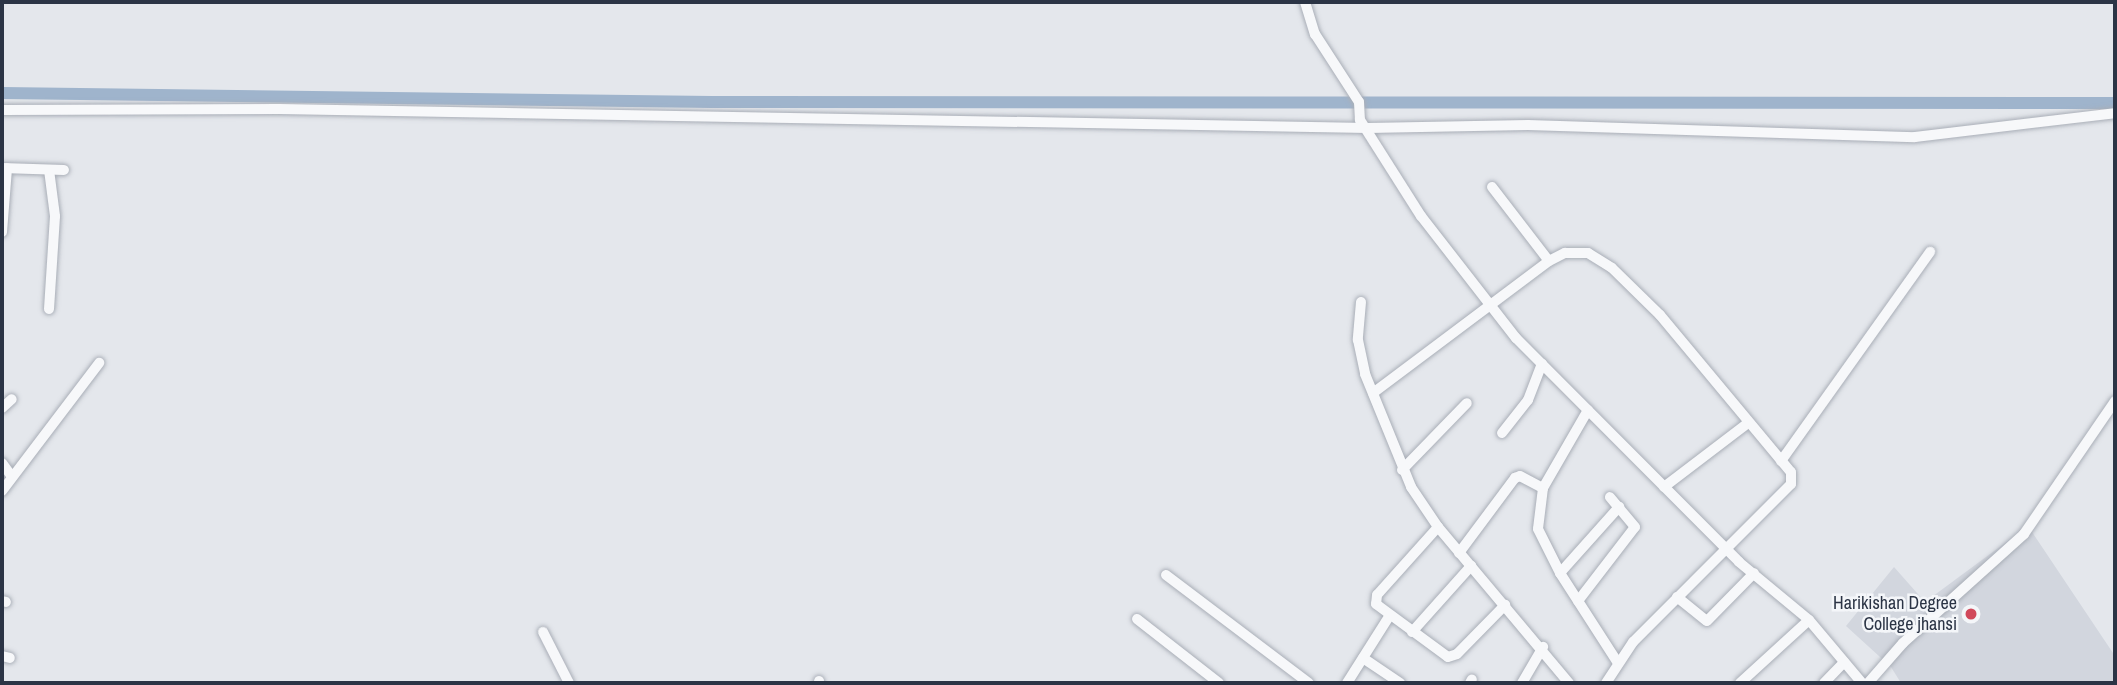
<!DOCTYPE html>
<style>
body{margin:0}
#map{position:relative;width:2117px;height:685px;overflow:hidden;background:#e4e7ec;font-family:"Archivo Narrow",sans-serif}
div>[style]{position:absolute}
.built>*{inset:0;background:#d2d6de}
.canal>*{height:12px;margin:-6px;padding:0 6px;transform-origin:6px;border-radius:6px;background:#9fb4cc}
.roads{filter:drop-shadow(0 0 2px #a9aeb7) drop-shadow(0 0 2px #a9aeb7)}
.minor>*{height:10px;margin:-5px;padding:0 5px;transform-origin:5px;border-radius:5px;background:#f7f8fa}
.dots>*{width:19px;height:19px;translate:-50% -50%;box-sizing:border-box;border:4px solid #f4f6f9;border-radius:50%}
span{translate:-50% -50%;white-space:nowrap;text-align:center;line-height:1.15;-webkit-text-stroke:5px #f4f6f9;paint-order:stroke}
.poi-label{font-size:18px;color:#2b3445}
.right{translate:-100% -50%;text-align:right}
.frame{position:absolute;inset:0;border:4px solid #2b3445;pointer-events:none}
</style>
<div id="map">
<div class="built">
<div style="clip-path:polygon(2028px 526px,2115px 656px,2115px 683px,1901px 683px,1891px 667px,1846px 626px,1894px 567px,1925px 602px)"></div>
</div>
<div class="canal">
<div style="left:2px;top:93px;width:710px;rotate:0.73deg"></div>
<div style="left:712px;top:102px;width:1403px;rotate:0.04deg"></div>
</div>
<div class="roads">
<div class="minor">
<div style="left:1305px;top:2px;width:34px;rotate:73deg"></div>
<div style="left:1315px;top:34px;width:81px;rotate:57.1deg"></div>
<div style="left:1359px;top:102px;width:18px;rotate:87deg"></div>
<div style="left:1360px;top:120px;width:114px;rotate:57.6deg"></div>
<div style="left:1421px;top:216px;width:155px;rotate:52.1deg"></div>
<div style="left:1516px;top:338px;width:316px;rotate:45.1deg"></div>
<div style="left:1739px;top:562px;width:91px;rotate:39.6deg"></div>
<div style="left:1809px;top:620px;width:82px;rotate:49.9deg"></div>
<div style="left:2px;top:110px;width:277px;rotate:-0.2deg"></div>
<div style="left:279px;top:109px;width:1089px;rotate:1deg"></div>
<div style="left:1368px;top:128px;width:160px;rotate:-1.1deg"></div>
<div style="left:1528px;top:125px;width:387px;rotate:1.8deg"></div>
<div style="left:1915px;top:137px;width:201px;rotate:-6.8deg"></div>
<div style="left:2px;top:168px;width:62px;rotate:1.8deg"></div>
<div style="left:1492px;top:187px;width:93px;rotate:52.4deg"></div>
<div style="left:2px;top:232px;width:64px;rotate:-85.5deg"></div>
<div style="left:1361px;top:302px;width:38px;rotate:95deg"></div>
<div style="left:1358px;top:340px;width:35px;rotate:78deg"></div>
<div style="left:1365px;top:374px;width:122px;rotate:67.8deg"></div>
<div style="left:1411px;top:487px;width:48px;rotate:56deg"></div>
<div style="left:1438px;top:527px;width:204px;rotate:50deg"></div>
<div style="left:49px;top:309px;width:93px;rotate:-86.3deg"></div>
<div style="left:55px;top:216px;width:46px;rotate:-97.4deg"></div>
<div style="left:1373px;top:393px;width:220px;rotate:-36.9deg"></div>
<div style="left:1549px;top:261px;width:18px;rotate:-27deg"></div>
<div style="left:1565px;top:253px;width:23px"></div>
<div style="left:1588px;top:253px;width:28px;rotate:32deg"></div>
<div style="left:1612px;top:268px;width:67px;rotate:44.4deg"></div>
<div style="left:1660px;top:315px;width:204px;rotate:50.2deg"></div>
<div style="left:1791px;top:472px;width:12px;rotate:90deg"></div>
<div style="left:1791px;top:484px;width:223px;rotate:135deg"></div>
<div style="left:1633px;top:642px;width:49px;rotate:123.4deg"></div>
<div style="left:2px;top:408px;width:13px;rotate:-42deg"></div>
<div style="left:1588px;top:410px;width:90px;rotate:120deg"></div>
<div style="left:1543px;top:488px;width:41px;rotate:97deg"></div>
<div style="left:1538px;top:529px;width:49px;rotate:63.4deg"></div>
<div style="left:1560px;top:573px;width:107px;rotate:57.2deg"></div>
<div style="left:1502px;top:433px;width:42px;rotate:-51.8deg"></div>
<div style="left:1528px;top:400px;width:39px;rotate:-69deg"></div>
<div style="left:1781px;top:461px;width:257px;rotate:-54.5deg"></div>
<div style="left:2px;top:463px;width:17px;rotate:54deg"></div>
<div style="left:1402px;top:470px;width:93px;rotate:-45.9deg"></div>
<div style="left:1664px;top:487px;width:106px;rotate:-37.3deg"></div>
<div style="left:2px;top:491px;width:161px;rotate:-52.8deg"></div>
<div style="left:1438px;top:527px;width:91px;rotate:131.9deg"></div>
<div style="left:1377px;top:595px;width:9px;rotate:96deg"></div>
<div style="left:1376px;top:604px;width:89px;rotate:36.4deg"></div>
<div style="left:1448px;top:657px;width:9px;rotate:-18deg"></div>
<div style="left:1457px;top:654px;width:69px;rotate:-45.6deg"></div>
<div style="left:1459px;top:553px;width:94px;rotate:-53.3deg"></div>
<div style="left:1515px;top:478px;width:5px;rotate:-22deg"></div>
<div style="left:1520px;top:476px;width:26px;rotate:28deg"></div>
<div style="left:1560px;top:573px;width:89px;rotate:-48.2deg"></div>
<div style="left:1166px;top:575px;width:179px;rotate:37.1deg"></div>
<div style="left:1677px;top:597px;width:38px;rotate:39deg"></div>
<div style="left:1707px;top:621px;width:67px;rotate:-45.6deg"></div>
<div style="left:2px;top:601px;width:4px;rotate:14deg"></div>
<div style="left:1578px;top:601px;width:93px;rotate:-52.4deg"></div>
<div style="left:1635px;top:527px;width:39px;rotate:-130deg"></div>
<div style="left:1137px;top:619px;width:104px;rotate:38deg"></div>
<div style="left:543px;top:632px;width:57px;rotate:63deg"></div>
<div style="left:1412px;top:632px;width:89px;rotate:-48.2deg"></div>
<div style="left:2px;top:656px;width:8px;rotate:14deg"></div>
<div style="left:1363px;top:658px;width:45px;rotate:34deg"></div>
<div style="left:819px;top:681px;width:2px;rotate:90deg"></div>
<div style="left:1347px;top:683px;width:80px;rotate:-57.7deg"></div>
<div style="left:1470px;top:683px;width:4px;rotate:-63deg"></div>
<div style="left:1522px;top:683px;width:42px;rotate:-59.7deg"></div>
<div style="left:1740px;top:683px;width:93px;rotate:-42.4deg"></div>
<div style="left:1824px;top:683px;width:29px;rotate:-46deg"></div>
<div style="left:1868px;top:683px;width:53px;rotate:-48.8deg"></div>
<div style="left:1903px;top:643px;width:163px;rotate:-42deg"></div>
<div style="left:2024px;top:534px;width:161px;rotate:-55.6deg"></div>
</div>
</div>
<div class="dots">
<div style="left:1971px;top:614px;background:#d1495b"></div>
</div>
<div class="poi-label">
<span class="right" style="left:1957px;top:614px">Harikishan Degree<br>College jhansi</span>
</div>
<div class="frame"></div>
</div>
